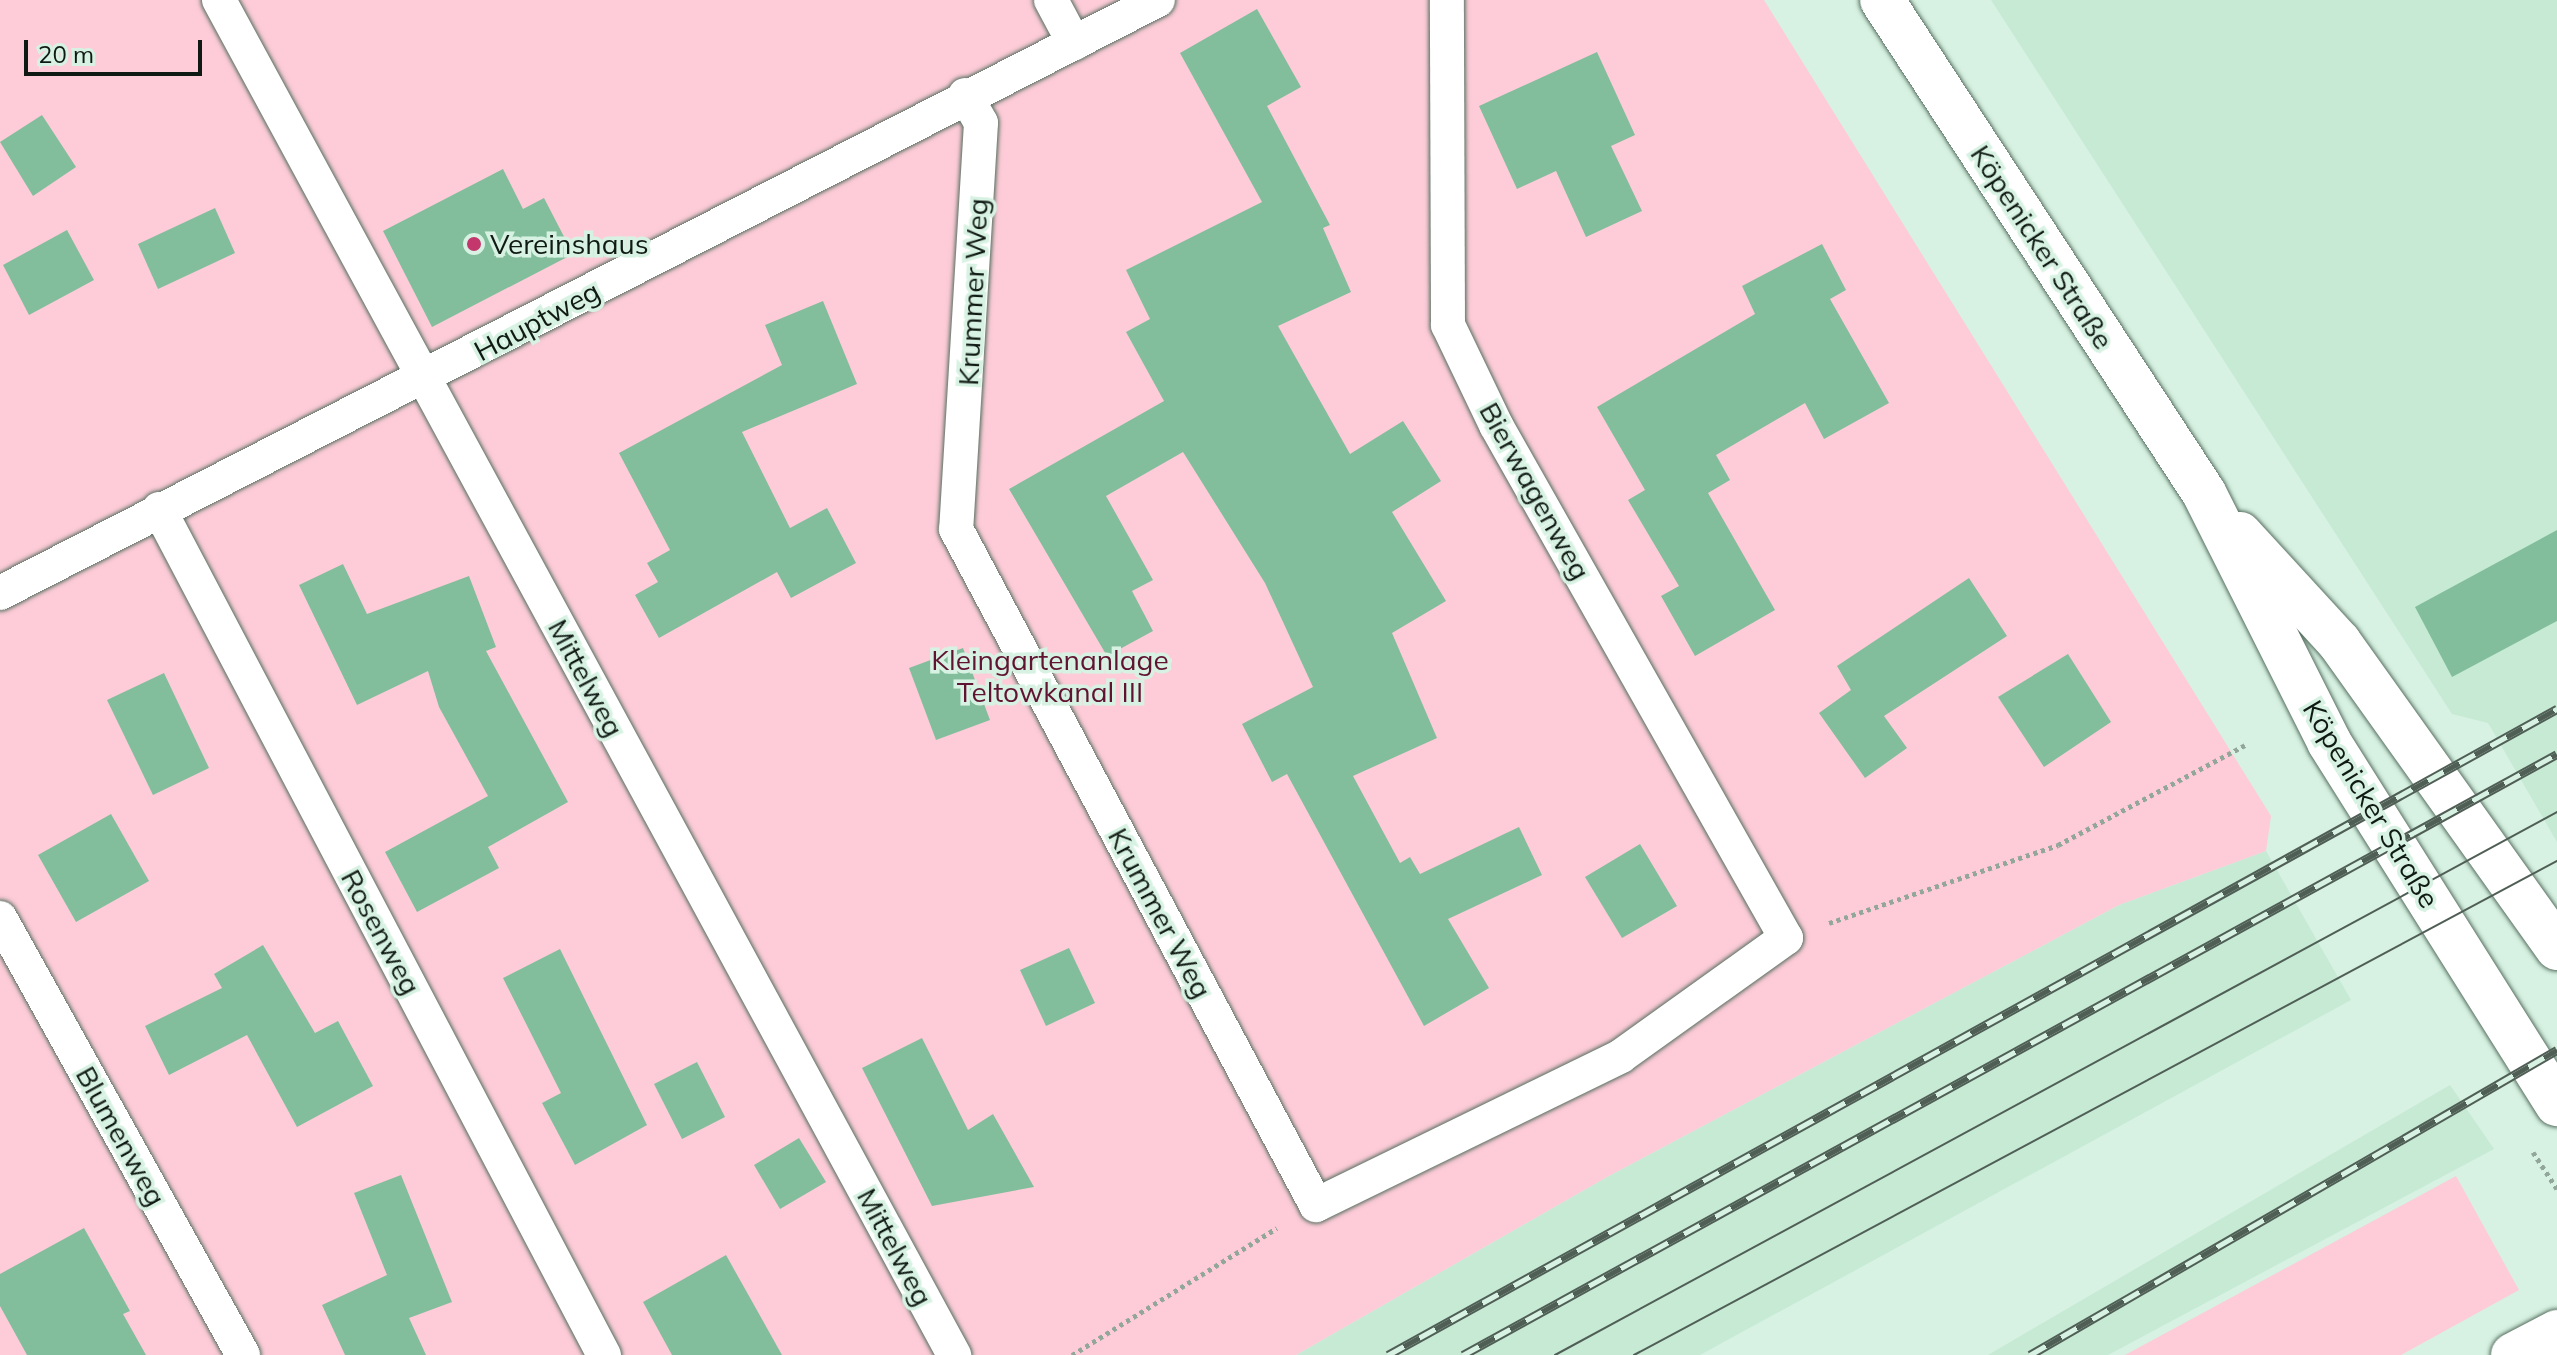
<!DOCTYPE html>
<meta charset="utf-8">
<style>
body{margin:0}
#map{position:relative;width:2557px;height:1355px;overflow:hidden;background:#d7f2e2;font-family:Mulish,sans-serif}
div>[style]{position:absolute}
.built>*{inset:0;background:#c7ead5}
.green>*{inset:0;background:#fdccd8}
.building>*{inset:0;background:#82be9c}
.path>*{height:5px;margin-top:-2.5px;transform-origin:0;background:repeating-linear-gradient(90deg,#92a79a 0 4px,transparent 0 8px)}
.roads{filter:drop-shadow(0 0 2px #576f61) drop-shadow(0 0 2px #576f61)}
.lane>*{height:34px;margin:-17px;padding:0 17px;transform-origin:17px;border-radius:17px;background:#fff}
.primary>*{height:44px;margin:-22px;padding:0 22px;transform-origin:22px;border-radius:22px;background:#fff}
.tram>*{height:2px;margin:-1px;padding:0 1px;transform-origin:1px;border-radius:1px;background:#505f56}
.rail>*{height:9px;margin-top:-4.5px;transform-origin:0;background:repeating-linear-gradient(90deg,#d7f2e2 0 18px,#505f56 0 36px);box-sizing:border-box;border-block:2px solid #505f56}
.dots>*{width:22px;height:22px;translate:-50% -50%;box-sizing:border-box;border:4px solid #d7f2e2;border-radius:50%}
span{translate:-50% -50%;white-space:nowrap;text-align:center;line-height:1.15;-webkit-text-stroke:7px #d7f2e2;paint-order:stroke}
.poi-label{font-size:28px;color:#101a14}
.left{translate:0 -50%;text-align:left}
.street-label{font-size:28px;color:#101a14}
.park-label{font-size:28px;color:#601432}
.scale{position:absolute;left:24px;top:40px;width:178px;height:36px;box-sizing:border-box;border:4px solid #101a14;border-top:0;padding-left:10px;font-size:24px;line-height:28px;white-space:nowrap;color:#101a14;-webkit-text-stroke:6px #d7f2e2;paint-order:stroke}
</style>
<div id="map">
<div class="built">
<div style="clip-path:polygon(1991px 0,2557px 0,2557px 842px,2488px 723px,2452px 714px)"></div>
<div style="clip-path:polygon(2266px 851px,2351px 1000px,1700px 1355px,1296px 1355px,1607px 1177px,2119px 905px)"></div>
<div style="clip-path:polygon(2450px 1085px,2494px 1149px,2108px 1355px,1988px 1355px)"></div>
</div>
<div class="green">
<div style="clip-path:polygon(0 0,1764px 0,2271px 816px,2266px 851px,2119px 905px,1607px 1177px,1296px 1355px,0 1355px)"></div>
<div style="clip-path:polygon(2456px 1176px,2519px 1290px,2401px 1355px,2125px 1355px)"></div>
</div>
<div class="building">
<div style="clip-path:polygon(1257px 9px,1301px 87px,1267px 106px,1330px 225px,1323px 228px,1351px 292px,1278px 326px,1350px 454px,1403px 421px,1441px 481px,1392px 512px,1446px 601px,1392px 633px,1437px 738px,1353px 776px,1400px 863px,1410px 857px,1420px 874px,1519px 827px,1542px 875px,1448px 919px,1489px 988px,1424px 1026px,1287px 774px,1272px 782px,1242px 724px,1313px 687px,1265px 583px,1183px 452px,1106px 496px,1153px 580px,1132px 591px,1153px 631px,1107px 656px,1009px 489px,1164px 401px,1126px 332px,1150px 319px,1126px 270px,1262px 202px,1180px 53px)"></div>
<div style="clip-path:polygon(1597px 52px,1635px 135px,1611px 146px,1642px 211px,1586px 237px,1556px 171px,1517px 189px,1479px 106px)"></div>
<div style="clip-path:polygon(42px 115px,76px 167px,33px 196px,0 142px)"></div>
<div style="clip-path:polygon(503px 169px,523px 209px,544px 198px,573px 254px,432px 327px,383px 231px)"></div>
<div style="clip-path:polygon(215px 208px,235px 253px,158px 289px,138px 244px)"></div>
<div style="clip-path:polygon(67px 230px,94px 280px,29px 315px,3px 265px)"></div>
<div style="clip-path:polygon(1822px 244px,1846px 290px,1830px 299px,1889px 403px,1824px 439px,1805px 403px,1716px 455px,1730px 480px,1708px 493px,1775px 610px,1695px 656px,1661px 596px,1679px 586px,1628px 500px,1645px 490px,1597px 407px,1755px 314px,1742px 286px)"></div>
<div style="clip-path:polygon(823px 301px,857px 384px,742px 432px,790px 528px,827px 508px,856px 563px,791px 598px,777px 572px,659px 638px,635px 595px,658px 582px,647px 563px,670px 550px,619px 453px,782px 365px,765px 325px)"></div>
<div style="clip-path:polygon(2557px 530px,2557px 621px,2452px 677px,2415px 607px)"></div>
<div style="clip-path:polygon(343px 564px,367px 614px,469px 576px,496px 647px,486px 651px,568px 802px,488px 847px,499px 868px,417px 912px,385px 852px,488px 796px,439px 707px,428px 671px,357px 705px,299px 585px)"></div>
<div style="clip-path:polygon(1969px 578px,2007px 636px,1884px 716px,1907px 748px,1865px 778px,1819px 713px,1851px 690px,1837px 666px)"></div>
<div style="clip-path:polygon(963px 648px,990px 720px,936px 740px,909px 668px)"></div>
<div style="clip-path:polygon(2068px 654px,2111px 722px,2044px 767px,1998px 697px)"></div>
<div style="clip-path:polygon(164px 673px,209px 768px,153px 795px,107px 700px)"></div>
<div style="clip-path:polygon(111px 814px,149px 881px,76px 922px,38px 855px)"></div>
<div style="clip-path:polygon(1640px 844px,1677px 906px,1622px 938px,1585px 877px)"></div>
<div style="clip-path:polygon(263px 945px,315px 1033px,338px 1021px,373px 1086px,297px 1127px,247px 1035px,169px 1075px,145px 1026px,222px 988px,214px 974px)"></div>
<div style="clip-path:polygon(1069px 948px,1095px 1003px,1046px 1026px,1020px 970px)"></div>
<div style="clip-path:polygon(560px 949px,647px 1125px,575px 1165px,542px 1103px,561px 1093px,503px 978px)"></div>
<div style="clip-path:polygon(922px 1038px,968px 1130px,993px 1114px,1034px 1187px,932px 1206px,862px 1068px)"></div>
<div style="clip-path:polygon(697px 1062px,725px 1117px,682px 1139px,654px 1084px)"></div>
<div style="clip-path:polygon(799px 1138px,826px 1182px,780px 1209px,754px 1165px)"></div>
<div style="clip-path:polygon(401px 1175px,452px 1302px,409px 1318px,426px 1355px,345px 1355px,322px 1305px,387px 1275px,354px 1193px)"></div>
<div style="clip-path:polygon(84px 1228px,130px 1311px,123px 1314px,146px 1355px,27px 1355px,0 1306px,0 1274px)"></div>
<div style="clip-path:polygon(726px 1255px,782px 1355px,672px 1355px,643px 1302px)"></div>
</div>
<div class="path">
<div style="left:1829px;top:923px;width:242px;rotate:-18.8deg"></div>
<div style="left:2058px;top:845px;width:212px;rotate:-28.1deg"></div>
<div style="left:2533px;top:1152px;width:44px;rotate:57deg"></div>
<div style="left:1072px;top:1355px;width:241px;rotate:-31.8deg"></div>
</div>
<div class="roads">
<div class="lane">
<div style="left:219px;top:0;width:1542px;rotate:61.52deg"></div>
<div style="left:1051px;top:0;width:49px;rotate:61.9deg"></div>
<div style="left:965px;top:95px;width:32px;rotate:60deg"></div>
<div style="left:981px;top:123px;width:407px;rotate:93.5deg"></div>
<div style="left:956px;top:529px;width:766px;rotate:61.96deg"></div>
<div style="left:1316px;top:1205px;width:339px;rotate:-26deg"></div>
<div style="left:1621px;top:1056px;width:203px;rotate:-35.6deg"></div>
<div style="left:1786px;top:938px;width:589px;rotate:-119.48deg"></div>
<div style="left:1496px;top:425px;width:111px;rotate:-115.6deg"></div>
<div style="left:1448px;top:325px;width:325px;rotate:-90.2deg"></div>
<div style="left:159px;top:509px;width:956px;rotate:62.26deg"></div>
<div style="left:0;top:593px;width:1301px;rotate:-27.12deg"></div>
<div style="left:0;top:918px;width:500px;rotate:60.92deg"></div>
</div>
<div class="primary">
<div style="left:1882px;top:0;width:589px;rotate:56.85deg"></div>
<div style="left:2204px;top:493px;width:279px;rotate:63.3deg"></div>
<div style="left:2329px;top:742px;width:428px;rotate:57.8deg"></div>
<div style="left:2240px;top:534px;width:147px;rotate:47.5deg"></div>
<div style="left:2339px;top:642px;width:376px;rotate:54.5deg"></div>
<div style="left:2513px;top:1355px;width:50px;rotate:-27.6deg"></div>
</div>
</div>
<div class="tram">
<div style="left:1555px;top:1355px;width:1140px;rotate:-28.45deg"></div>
<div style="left:1634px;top:1355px;width:1047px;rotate:-28.16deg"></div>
</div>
<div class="rail">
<div style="left:1388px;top:1355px;width:1336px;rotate:-28.93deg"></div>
<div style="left:1463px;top:1355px;width:1248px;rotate:-28.78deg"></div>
<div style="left:2030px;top:1355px;width:609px;rotate:-30.06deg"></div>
</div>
<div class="dots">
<div style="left:474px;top:244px;background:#c3376c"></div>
</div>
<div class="poi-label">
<span class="left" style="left:490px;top:244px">Vereinshaus</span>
</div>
<div class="street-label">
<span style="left:2042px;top:247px;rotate:57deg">Köpenicker Straße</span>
<span style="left:973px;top:292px;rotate:-87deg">Krummer Weg</span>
<span style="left:537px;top:321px;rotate:-28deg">Hauptweg</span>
<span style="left:1535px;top:491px;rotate:61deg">Bierwagenweg</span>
<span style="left:586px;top:678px;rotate:62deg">Mittelweg</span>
<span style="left:2371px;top:804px;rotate:59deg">Köpenicker Straße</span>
<span style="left:1160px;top:913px;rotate:62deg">Krummer Weg</span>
<span style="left:381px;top:932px;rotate:62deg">Rosenweg</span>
<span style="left:121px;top:1136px;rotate:61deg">Blumenweg</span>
<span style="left:895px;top:1247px;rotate:62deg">Mittelweg</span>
</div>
<div class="park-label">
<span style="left:1050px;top:676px">Kleingartenanlage<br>Teltowkanal III</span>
</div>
<div class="scale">20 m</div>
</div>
